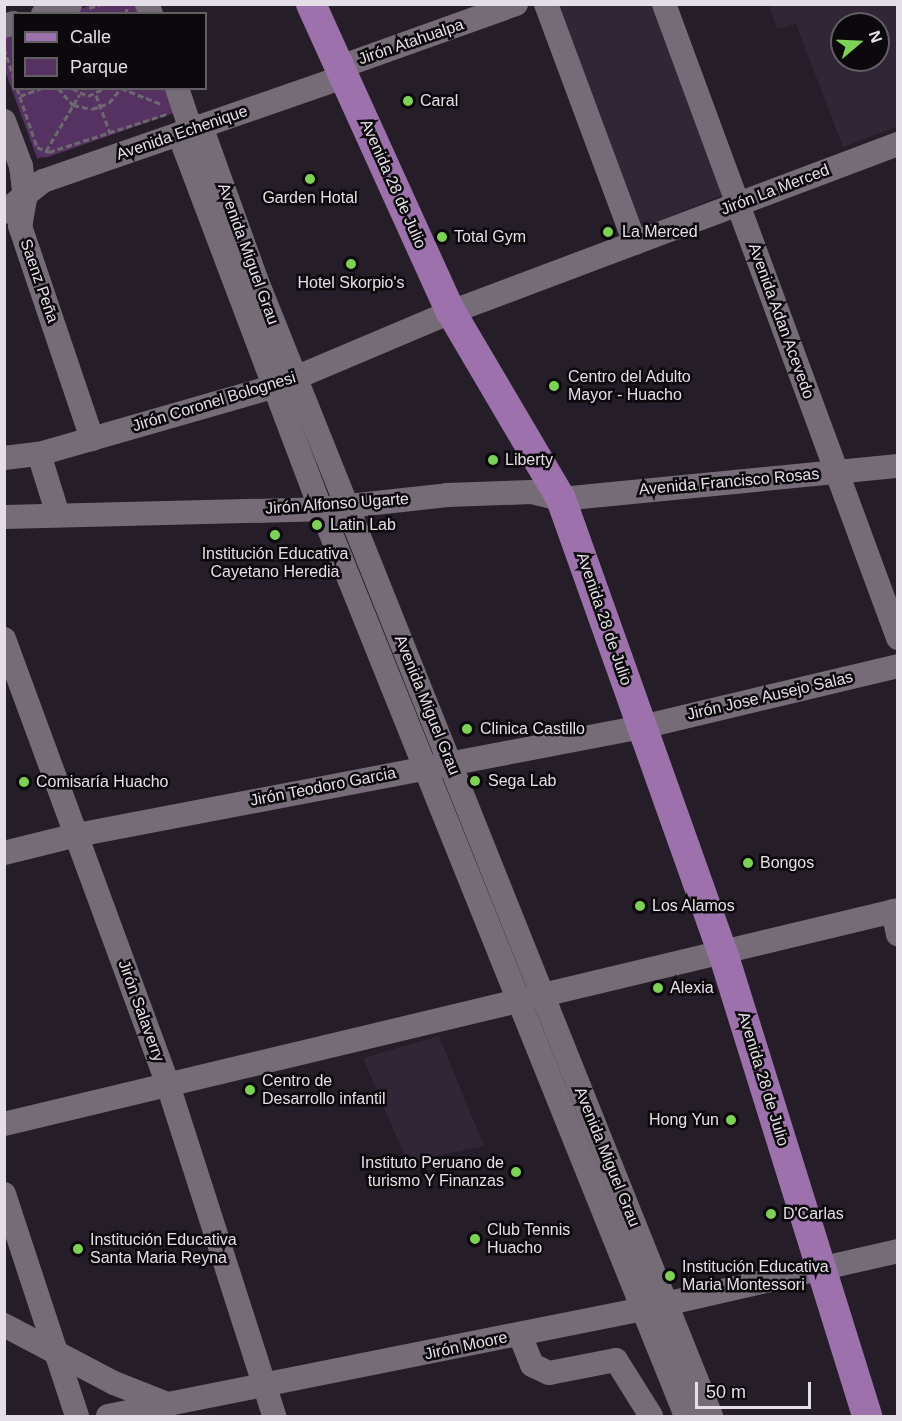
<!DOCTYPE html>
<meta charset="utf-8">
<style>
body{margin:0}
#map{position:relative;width:902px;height:1421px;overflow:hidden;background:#251d27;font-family:Helvetica,sans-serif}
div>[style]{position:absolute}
.built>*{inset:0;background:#312635}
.green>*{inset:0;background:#563263}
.path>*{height:3px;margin-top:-1.5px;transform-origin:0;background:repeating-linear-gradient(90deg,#6e6870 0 6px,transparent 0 9px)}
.minor>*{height:24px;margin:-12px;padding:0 12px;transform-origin:12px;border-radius:12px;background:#756c78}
.major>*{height:30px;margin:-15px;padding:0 15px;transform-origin:15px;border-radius:15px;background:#9c71ac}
.dots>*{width:16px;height:16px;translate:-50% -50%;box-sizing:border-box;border:3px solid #0c090d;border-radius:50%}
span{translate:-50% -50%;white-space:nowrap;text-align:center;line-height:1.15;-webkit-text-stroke:5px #0c090d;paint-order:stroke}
.street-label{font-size:16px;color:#e4dfe6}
.poi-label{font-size:16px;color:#e4dfe6}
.left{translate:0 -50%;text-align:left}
.right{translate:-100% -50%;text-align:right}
.frame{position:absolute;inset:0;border:6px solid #e4dfe6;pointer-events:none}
.legend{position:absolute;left:12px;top:12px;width:195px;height:78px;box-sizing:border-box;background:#0c090d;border:2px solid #625f64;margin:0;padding:8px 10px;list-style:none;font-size:18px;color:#e4dfe6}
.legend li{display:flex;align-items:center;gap:12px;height:30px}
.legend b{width:30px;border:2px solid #625f64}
.north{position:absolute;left:830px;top:12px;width:60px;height:60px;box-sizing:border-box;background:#0c090d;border:2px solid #625f64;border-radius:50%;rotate:71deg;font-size:16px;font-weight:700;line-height:24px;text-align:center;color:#e4dfe6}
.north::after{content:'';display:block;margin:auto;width:21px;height:27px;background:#7dd154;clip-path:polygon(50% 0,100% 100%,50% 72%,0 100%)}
.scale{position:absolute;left:695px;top:1382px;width:116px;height:27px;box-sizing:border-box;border:3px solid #e4dfe6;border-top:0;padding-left:8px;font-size:18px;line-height:21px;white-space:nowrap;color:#e4dfe6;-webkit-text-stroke:4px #0c090d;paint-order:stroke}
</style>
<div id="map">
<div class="built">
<div style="clip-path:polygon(558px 5px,659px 5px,729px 192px,641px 228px)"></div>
<div style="clip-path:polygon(evenodd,769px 5px,897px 5px,897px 127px,843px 147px,796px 24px,777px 29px,769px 5px,842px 24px,878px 24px,878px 60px,842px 60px,842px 24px)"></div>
<div style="clip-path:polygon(439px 1036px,484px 1146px,407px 1162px,363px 1058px)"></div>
</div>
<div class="green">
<div style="clip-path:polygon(93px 4px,142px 5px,145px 14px,66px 14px)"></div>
<div style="clip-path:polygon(13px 31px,14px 88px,172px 89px,177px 112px,48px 157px,37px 158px,5px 71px,4px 34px)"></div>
</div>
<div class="path">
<div style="left:89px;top:8px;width:13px;rotate:-18deg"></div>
<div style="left:125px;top:14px;width:9px;rotate:-69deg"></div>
<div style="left:4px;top:48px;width:32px;rotate:72deg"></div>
<div style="left:17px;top:88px;width:62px;rotate:71.3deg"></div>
<div style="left:37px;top:147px;width:13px;rotate:23deg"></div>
<div style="left:49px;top:152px;width:124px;rotate:-17.9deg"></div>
<div style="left:58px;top:88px;width:23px;rotate:49deg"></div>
<div style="left:73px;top:105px;width:19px;rotate:12deg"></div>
<div style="left:92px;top:109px;width:18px;rotate:-19deg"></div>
<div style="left:109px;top:103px;width:19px;rotate:-51deg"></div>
<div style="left:72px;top:88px;width:18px;rotate:27deg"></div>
<div style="left:88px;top:96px;width:19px;rotate:-25deg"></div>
<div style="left:121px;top:88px;width:43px;rotate:21.8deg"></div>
<div style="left:96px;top:95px;width:40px;rotate:69.8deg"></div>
<div style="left:20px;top:96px;width:23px;rotate:-20deg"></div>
<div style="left:46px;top:151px;width:66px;rotate:-59.2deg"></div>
</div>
<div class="minor">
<div style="left:147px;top:4px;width:11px;rotate:68deg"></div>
<div style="left:546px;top:4px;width:255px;rotate:69.6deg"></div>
<div style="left:664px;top:4px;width:676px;rotate:69.74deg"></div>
<div style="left:43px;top:14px;width:29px;rotate:-20deg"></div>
<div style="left:4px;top:26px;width:10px;rotate:-17deg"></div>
<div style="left:340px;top:67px;width:187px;rotate:-19.7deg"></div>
<div style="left:177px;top:88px;width:44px;rotate:71.6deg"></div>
<div style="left:4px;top:121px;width:48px;rotate:69.3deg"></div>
<div style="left:21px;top:166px;width:33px;rotate:83deg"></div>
<div style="left:25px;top:199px;width:27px;rotate:100deg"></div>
<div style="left:20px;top:226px;width:225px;rotate:71.3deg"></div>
<div style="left:201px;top:126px;width:163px;rotate:70.2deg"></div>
<div style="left:256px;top:279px;width:1225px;rotate:68.19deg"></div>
<div style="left:179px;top:134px;width:401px;rotate:69.3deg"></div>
<div style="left:321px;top:509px;width:978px;rotate:68.08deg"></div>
<div style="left:4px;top:212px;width:50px;rotate:-38.5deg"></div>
<div style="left:43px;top:181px;width:318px;rotate:-19.1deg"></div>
<div style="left:39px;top:454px;width:64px;rotate:72.7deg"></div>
<div style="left:4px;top:458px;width:35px;rotate:-7deg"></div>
<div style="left:39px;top:454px;width:247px;rotate:-16deg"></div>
<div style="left:276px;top:386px;width:190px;rotate:-22.9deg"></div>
<div style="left:451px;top:312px;width:478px;rotate:-20.6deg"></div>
<div style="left:4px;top:517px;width:317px;rotate:-1.4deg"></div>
<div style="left:321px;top:509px;width:127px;rotate:-6.3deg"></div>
<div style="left:447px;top:495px;width:85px;rotate:-2deg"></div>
<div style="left:532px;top:492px;width:30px;rotate:14deg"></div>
<div style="left:561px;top:499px;width:339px;rotate:-5.6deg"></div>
<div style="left:4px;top:639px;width:475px;rotate:69.8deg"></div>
<div style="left:168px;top:1085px;width:348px;rotate:72.2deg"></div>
<div style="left:4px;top:853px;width:75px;rotate:-13.9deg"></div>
<div style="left:77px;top:835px;width:575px;rotate:-10.82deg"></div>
<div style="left:642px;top:727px;width:263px;rotate:-13.4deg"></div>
<div style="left:893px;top:911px;width:24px;rotate:78deg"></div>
<div style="left:4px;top:1124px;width:919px;rotate:-13.46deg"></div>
<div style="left:4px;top:1194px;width:234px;rotate:71.8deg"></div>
<div style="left:4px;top:1325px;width:124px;rotate:27.8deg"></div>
<div style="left:114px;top:1383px;width:55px;rotate:21.4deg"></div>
<div style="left:520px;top:1335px;width:32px;rotate:68deg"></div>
<div style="left:532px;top:1365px;width:19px;rotate:25deg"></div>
<div style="left:549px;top:1373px;width:68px;rotate:-11deg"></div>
<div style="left:616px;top:1360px;width:66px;rotate:58deg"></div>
<div style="left:108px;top:1416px;width:546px;rotate:-11.31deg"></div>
<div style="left:643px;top:1309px;width:262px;rotate:-12.8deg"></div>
</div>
<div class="major">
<div style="left:311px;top:4px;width:338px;rotate:65.6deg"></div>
<div style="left:451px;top:312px;width:217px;rotate:59.5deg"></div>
<div style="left:561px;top:499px;width:482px;rotate:70.4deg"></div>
<div style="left:723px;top:953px;width:485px;rotate:72.7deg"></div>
</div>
<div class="dots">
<div style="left:408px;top:101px;background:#7dd154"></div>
<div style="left:310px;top:179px;background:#7dd154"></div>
<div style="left:608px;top:232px;background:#7dd154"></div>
<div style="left:442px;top:237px;background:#7dd154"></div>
<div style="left:351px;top:264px;background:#7dd154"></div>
<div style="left:554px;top:386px;background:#7dd154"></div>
<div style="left:493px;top:460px;background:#7dd154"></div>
<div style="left:317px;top:525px;background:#7dd154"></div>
<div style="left:275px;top:535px;background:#7dd154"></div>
<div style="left:467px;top:729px;background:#7dd154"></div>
<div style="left:475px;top:781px;background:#7dd154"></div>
<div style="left:24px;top:782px;background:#7dd154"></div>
<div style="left:748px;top:863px;background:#7dd154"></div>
<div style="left:640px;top:906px;background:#7dd154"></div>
<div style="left:658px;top:988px;background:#7dd154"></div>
<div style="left:250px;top:1090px;background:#7dd154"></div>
<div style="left:731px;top:1120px;background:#7dd154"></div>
<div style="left:516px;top:1172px;background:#7dd154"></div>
<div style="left:771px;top:1214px;background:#7dd154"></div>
<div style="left:475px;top:1239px;background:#7dd154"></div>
<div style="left:78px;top:1249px;background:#7dd154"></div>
<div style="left:670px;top:1276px;background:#7dd154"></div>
</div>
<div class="street-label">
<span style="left:411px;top:42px;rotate:-19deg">Jirón Atahualpa</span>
<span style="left:182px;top:133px;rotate:-19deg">Avenida Echenique</span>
<span style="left:393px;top:184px;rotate:66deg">Avenida 28 de Julio</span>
<span style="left:775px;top:190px;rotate:-21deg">Jirón La Merced</span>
<span style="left:248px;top:254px;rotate:70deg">Avenida Miguel Grau</span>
<span style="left:39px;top:281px;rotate:71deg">Saenz Peña</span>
<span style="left:781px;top:321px;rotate:70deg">Avenida Adan Acevedo</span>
<span style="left:214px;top:402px;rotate:-17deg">Jirón Coronel Bolognesi</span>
<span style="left:729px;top:482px;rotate:-5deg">Avenida Francisco Rosas</span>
<span style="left:337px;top:504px;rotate:-4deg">Jirón Alfonso Ugarte</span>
<span style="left:604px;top:619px;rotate:71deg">Avenida 28 de Julio</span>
<span style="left:770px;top:696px;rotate:-13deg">Jirón Jose Ausejo Salas</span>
<span style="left:427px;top:705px;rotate:68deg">Avenida Miguel Grau</span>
<span style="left:323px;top:787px;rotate:-11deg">Jirón Teodoro Garcia</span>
<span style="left:141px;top:1011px;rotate:70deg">Jirón Salaverry</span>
<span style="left:763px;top:1079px;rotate:73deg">Avenida 28 de Julio</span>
<span style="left:607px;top:1157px;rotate:68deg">Avenida Miguel Grau</span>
<span style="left:466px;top:1346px;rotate:-12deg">Jirón Moore</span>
</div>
<div class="poi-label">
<span class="left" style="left:420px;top:101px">Caral</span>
<span style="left:310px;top:198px">Garden Hotal</span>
<span class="left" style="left:622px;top:232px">La Merced</span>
<span class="left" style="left:454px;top:237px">Total Gym</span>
<span style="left:351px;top:283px">Hotel Skorpio's</span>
<span class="left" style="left:568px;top:386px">Centro del Adulto<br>Mayor - Huacho</span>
<span class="left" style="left:505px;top:460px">Liberty</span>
<span class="left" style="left:330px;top:525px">Latin Lab</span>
<span style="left:275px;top:563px">Institución Educativa<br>Cayetano Heredia</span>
<span class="left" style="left:480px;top:729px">Clinica Castillo</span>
<span class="left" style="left:488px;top:781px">Sega Lab</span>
<span class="left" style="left:36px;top:782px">Comisaría Huacho</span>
<span class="left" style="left:760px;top:863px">Bongos</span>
<span class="left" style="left:652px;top:906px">Los Alamos</span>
<span class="left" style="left:670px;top:988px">Alexia</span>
<span class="left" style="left:262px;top:1090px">Centro de<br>Desarrollo infantil</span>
<span class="right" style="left:719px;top:1120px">Hong Yun</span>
<span class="right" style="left:504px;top:1172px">Instituto Peruano de<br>turismo Y Finanzas</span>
<span class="left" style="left:783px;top:1214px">D'Carlas</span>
<span class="left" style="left:487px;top:1239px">Club Tennis<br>Huacho</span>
<span class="left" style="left:90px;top:1249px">Institución Educativa<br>Santa Maria Reyna</span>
<span class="left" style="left:682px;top:1276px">Institución Educativa<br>Maria Montessori</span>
</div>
<div class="frame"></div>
<ul class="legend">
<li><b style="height:8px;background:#9c71ac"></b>Calle</li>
<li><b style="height:16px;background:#563263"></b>Parque</li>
</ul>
<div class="north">N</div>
<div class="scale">50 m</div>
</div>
